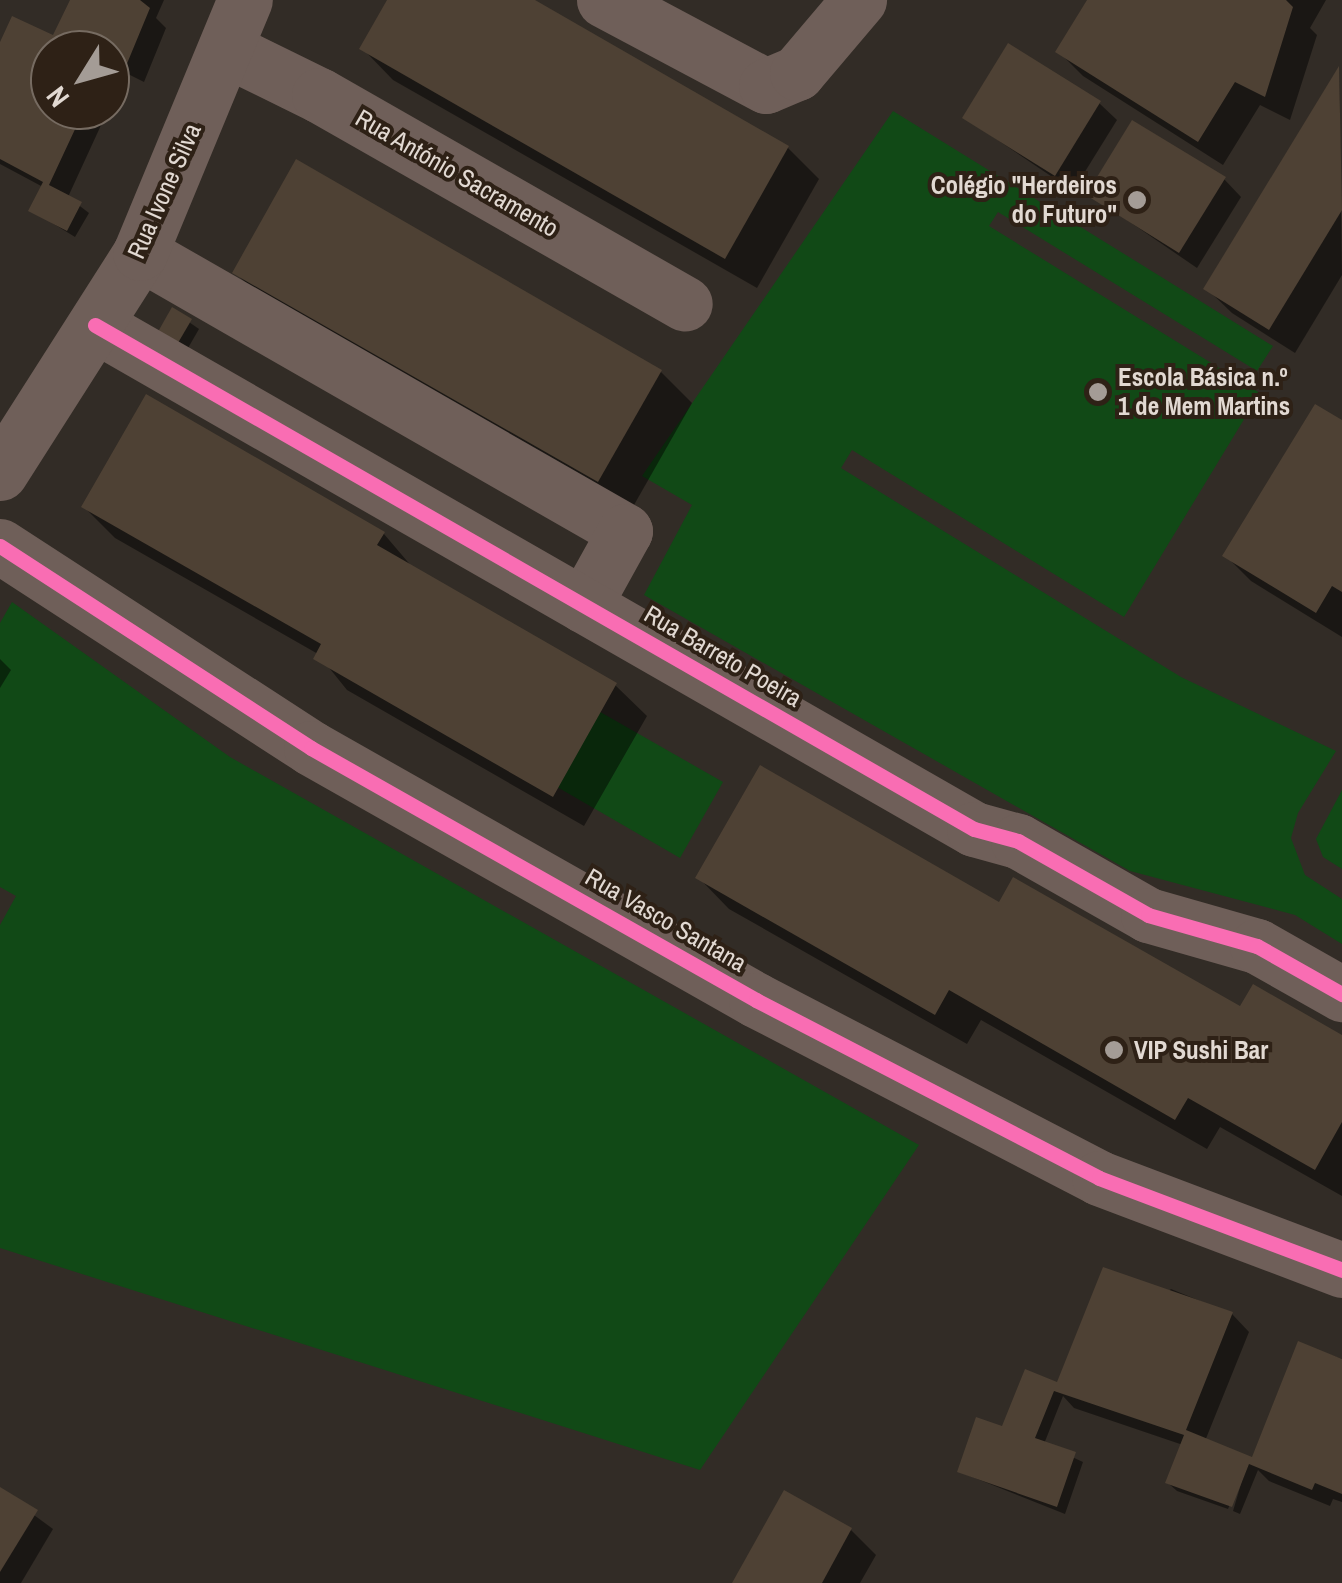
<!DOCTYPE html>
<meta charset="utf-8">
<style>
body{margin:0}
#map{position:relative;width:1342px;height:1583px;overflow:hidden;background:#322c26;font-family:"Archivo Narrow",sans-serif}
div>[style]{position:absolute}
.green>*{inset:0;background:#114916}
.shadow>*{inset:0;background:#0007}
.building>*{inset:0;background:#4e4134}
.minor>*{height:55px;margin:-27.5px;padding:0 27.5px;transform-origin:27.5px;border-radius:27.5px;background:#6f5f59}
.cycleway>*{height:15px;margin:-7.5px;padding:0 7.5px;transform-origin:7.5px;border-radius:7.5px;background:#f96db3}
.dots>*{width:28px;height:28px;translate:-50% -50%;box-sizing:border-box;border:5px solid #2e2116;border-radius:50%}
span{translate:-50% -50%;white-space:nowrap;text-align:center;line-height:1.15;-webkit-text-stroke:8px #2e2116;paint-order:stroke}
.street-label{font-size:25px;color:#e2d9d2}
.poi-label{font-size:25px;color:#e2d9d2;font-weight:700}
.right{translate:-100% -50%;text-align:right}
.left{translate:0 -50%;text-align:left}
.north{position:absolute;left:30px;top:30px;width:100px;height:100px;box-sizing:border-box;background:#2e2116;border:2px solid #766b61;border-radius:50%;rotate:233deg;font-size:28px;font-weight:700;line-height:40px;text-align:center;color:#e2d9d2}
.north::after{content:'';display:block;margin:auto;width:35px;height:45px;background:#a49c96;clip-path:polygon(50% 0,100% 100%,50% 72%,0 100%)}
</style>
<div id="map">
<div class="green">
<div style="clip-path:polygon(893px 111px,1273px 346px,1257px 371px,998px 212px,989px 226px,1260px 393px,1124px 617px,852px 450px,841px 468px,1181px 677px,1336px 751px,1298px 813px,1291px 838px,1305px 875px,1342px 899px,1342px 944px,1295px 915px,1130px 871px,644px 595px,692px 505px,642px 476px)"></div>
<div style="clip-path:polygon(12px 602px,230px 757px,919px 1145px,700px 1470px,0 1248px,0 925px,16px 896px,0 887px,0 623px)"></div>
<div style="clip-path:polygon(588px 705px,723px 782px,680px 858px,545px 780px)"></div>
<div style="clip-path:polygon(1342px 790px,1342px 869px,1323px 857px,1316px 839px)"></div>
</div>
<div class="shadow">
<div style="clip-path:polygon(72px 0,164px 0,156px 18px,166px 28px,144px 82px,126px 73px,110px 107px,110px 50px,50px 50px,50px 110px,108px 110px,68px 197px,89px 213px,75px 237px,31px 210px,43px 187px,0 164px,0 48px,55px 38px)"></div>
<div style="clip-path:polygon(389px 0,529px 0,788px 148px,819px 179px,757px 288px,393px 80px,362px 48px)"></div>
<div style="clip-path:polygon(1090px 0,1326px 0,1310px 28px,1317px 35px,1290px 120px,1260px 105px,1223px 165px,1083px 76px,1058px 51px)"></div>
<div style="clip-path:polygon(1339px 70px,1342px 275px,1295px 353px,1232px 313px,1206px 288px)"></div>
<div style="clip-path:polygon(1099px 103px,1117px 120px,1073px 191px,965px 118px)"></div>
<div style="clip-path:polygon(1224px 179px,1241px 197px,1197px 268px,1089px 194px)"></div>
<div style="clip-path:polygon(235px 272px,661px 372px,692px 403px,630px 512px,266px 303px)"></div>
<div style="clip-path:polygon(173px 311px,199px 329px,184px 355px,166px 345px)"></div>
<div style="clip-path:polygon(1342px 423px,1342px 637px,1251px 581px,1226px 556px)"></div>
<div style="clip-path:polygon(84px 507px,384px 534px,413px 568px,615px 685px,647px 716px,584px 826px,347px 690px,318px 654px,115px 538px)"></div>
<div style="clip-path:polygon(0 659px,11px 670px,0 688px)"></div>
<div style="clip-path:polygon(698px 877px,1000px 906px,1241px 1010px,1342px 1038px,1342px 1196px,1220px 1127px,1207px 1149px,981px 1020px,967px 1044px,729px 909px)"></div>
<div style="clip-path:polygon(1171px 1289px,1232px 1314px,1249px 1332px,1205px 1441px,1253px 1460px,1300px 1344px,1342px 1359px,1342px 1502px,1333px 1499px,1330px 1506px,1269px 1481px,1258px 1470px,1240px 1514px,1233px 1511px,1248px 1460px,1228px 1509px,1177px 1491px,1168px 1483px,1183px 1445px,1074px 1408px,1063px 1396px,1044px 1444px,1083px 1462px,1065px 1514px,960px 1472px)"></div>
<div style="clip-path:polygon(0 1490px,53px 1529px,21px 1583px,0 1583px)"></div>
<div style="clip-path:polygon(851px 1530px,876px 1555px,860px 1583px,735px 1583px)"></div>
</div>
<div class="building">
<div style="clip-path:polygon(70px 0,140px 0,150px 8px,126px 66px,110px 59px,110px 50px,50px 50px,50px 110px,84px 110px,49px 185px,82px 202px,67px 231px,28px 211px,43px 182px,0 159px,0 42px,12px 16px,53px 35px)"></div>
<div style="clip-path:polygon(387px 0,535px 0,789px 146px,725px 259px,359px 49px)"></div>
<div style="clip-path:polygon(1087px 0,1286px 0,1293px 7px,1265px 97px,1235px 82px,1198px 142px,1055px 52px)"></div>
<div style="clip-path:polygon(1008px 43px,1101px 101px,1055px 176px,962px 118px)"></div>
<div style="clip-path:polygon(1339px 66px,1342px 210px,1269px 330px,1203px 289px)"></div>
<div style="clip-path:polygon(1132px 120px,1226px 177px,1179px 253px,1086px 195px)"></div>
<div style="clip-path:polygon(296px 159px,662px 370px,598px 482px,232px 273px)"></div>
<div style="clip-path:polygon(172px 307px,192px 319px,175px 348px,155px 337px)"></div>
<div style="clip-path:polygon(146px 394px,385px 532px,377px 545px,617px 683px,553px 797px,313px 659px,321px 644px,81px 507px)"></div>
<div style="clip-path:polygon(1315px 404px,1342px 420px,1342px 592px,1332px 586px,1316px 613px,1222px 556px)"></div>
<div style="clip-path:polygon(760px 765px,999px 902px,1013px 877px,1240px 1006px,1253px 984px,1342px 1035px,1342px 1122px,1315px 1170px,1188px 1098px,1175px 1120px,949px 990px,935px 1015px,695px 878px)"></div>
<div style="clip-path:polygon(1103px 1267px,1233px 1312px,1186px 1430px,1252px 1457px,1298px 1341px,1342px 1359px,1342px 1494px,1315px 1483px,1312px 1490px,1249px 1464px,1232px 1507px,1165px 1483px,1184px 1435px,1054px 1391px,1035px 1438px,1076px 1452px,1057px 1507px,957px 1472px,976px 1417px,1002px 1426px,1025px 1369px,1057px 1382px)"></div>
<div style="clip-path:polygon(0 1487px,38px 1510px,0 1572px)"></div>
<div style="clip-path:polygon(784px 1490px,852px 1528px,822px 1583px,732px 1583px)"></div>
</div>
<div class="minor">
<div style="left:604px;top:0;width:183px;rotate:28deg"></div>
<div style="left:766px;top:86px;width:34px;rotate:-23deg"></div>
<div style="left:797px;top:73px;width:96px;rotate:-49.7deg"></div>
<div style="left:225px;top:49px;width:105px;rotate:26.1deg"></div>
<div style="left:319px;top:95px;width:421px;rotate:29.7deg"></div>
<div style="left:140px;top:253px;width:559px;rotate:29.82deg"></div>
<div style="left:625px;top:531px;width:85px;rotate:119deg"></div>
<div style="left:95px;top:325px;width:1013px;rotate:29.83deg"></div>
<div style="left:974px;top:829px;width:46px;rotate:15.3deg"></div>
<div style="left:1018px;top:841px;width:150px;rotate:29.6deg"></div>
<div style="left:1148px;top:915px;width:113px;rotate:15.9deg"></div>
<div style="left:1257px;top:946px;width:98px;rotate:29.5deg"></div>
<div style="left:0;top:473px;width:261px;rotate:-57.5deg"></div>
<div style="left:140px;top:253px;width:274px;rotate:-67.5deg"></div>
<div style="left:0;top:546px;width:371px;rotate:33deg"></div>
<div style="left:311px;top:748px;width:511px;rotate:29.52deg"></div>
<div style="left:756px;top:1000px;width:386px;rotate:27.4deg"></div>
<div style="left:1099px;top:1178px;width:260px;rotate:20.7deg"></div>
</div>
<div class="cycleway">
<div style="left:95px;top:325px;width:1013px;rotate:29.83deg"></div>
<div style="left:974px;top:829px;width:46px;rotate:15.3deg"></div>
<div style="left:1018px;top:841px;width:150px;rotate:29.6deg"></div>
<div style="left:1148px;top:915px;width:113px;rotate:15.9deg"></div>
<div style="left:1257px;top:946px;width:98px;rotate:29.5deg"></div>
<div style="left:0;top:546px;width:371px;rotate:33deg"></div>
<div style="left:311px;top:748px;width:511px;rotate:29.52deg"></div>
<div style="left:756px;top:1000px;width:386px;rotate:27.4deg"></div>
<div style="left:1099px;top:1178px;width:260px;rotate:20.7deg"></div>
</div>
<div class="dots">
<div style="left:1137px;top:200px;background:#a49c96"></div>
<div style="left:1098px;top:392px;background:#a49c96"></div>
<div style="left:1114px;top:1050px;background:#a49c96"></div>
</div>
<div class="street-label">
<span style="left:457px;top:173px;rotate:30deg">Rua António Sacramento</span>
<span style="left:164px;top:191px;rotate:-66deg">Rua Ivone Silva</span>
<span style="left:723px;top:656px;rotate:30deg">Rua Barreto Poeira</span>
<span style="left:666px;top:920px;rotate:30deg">Rua Vasco Santana</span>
</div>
<div class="poi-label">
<span class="right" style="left:1117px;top:200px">Colégio "Herdeiros<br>do Futuro"</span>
<span class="left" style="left:1118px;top:392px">Escola Básica n.º<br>1 de Mem Martins</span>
<span class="left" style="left:1134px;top:1050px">VIP Sushi Bar</span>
</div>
<div class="north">N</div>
</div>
